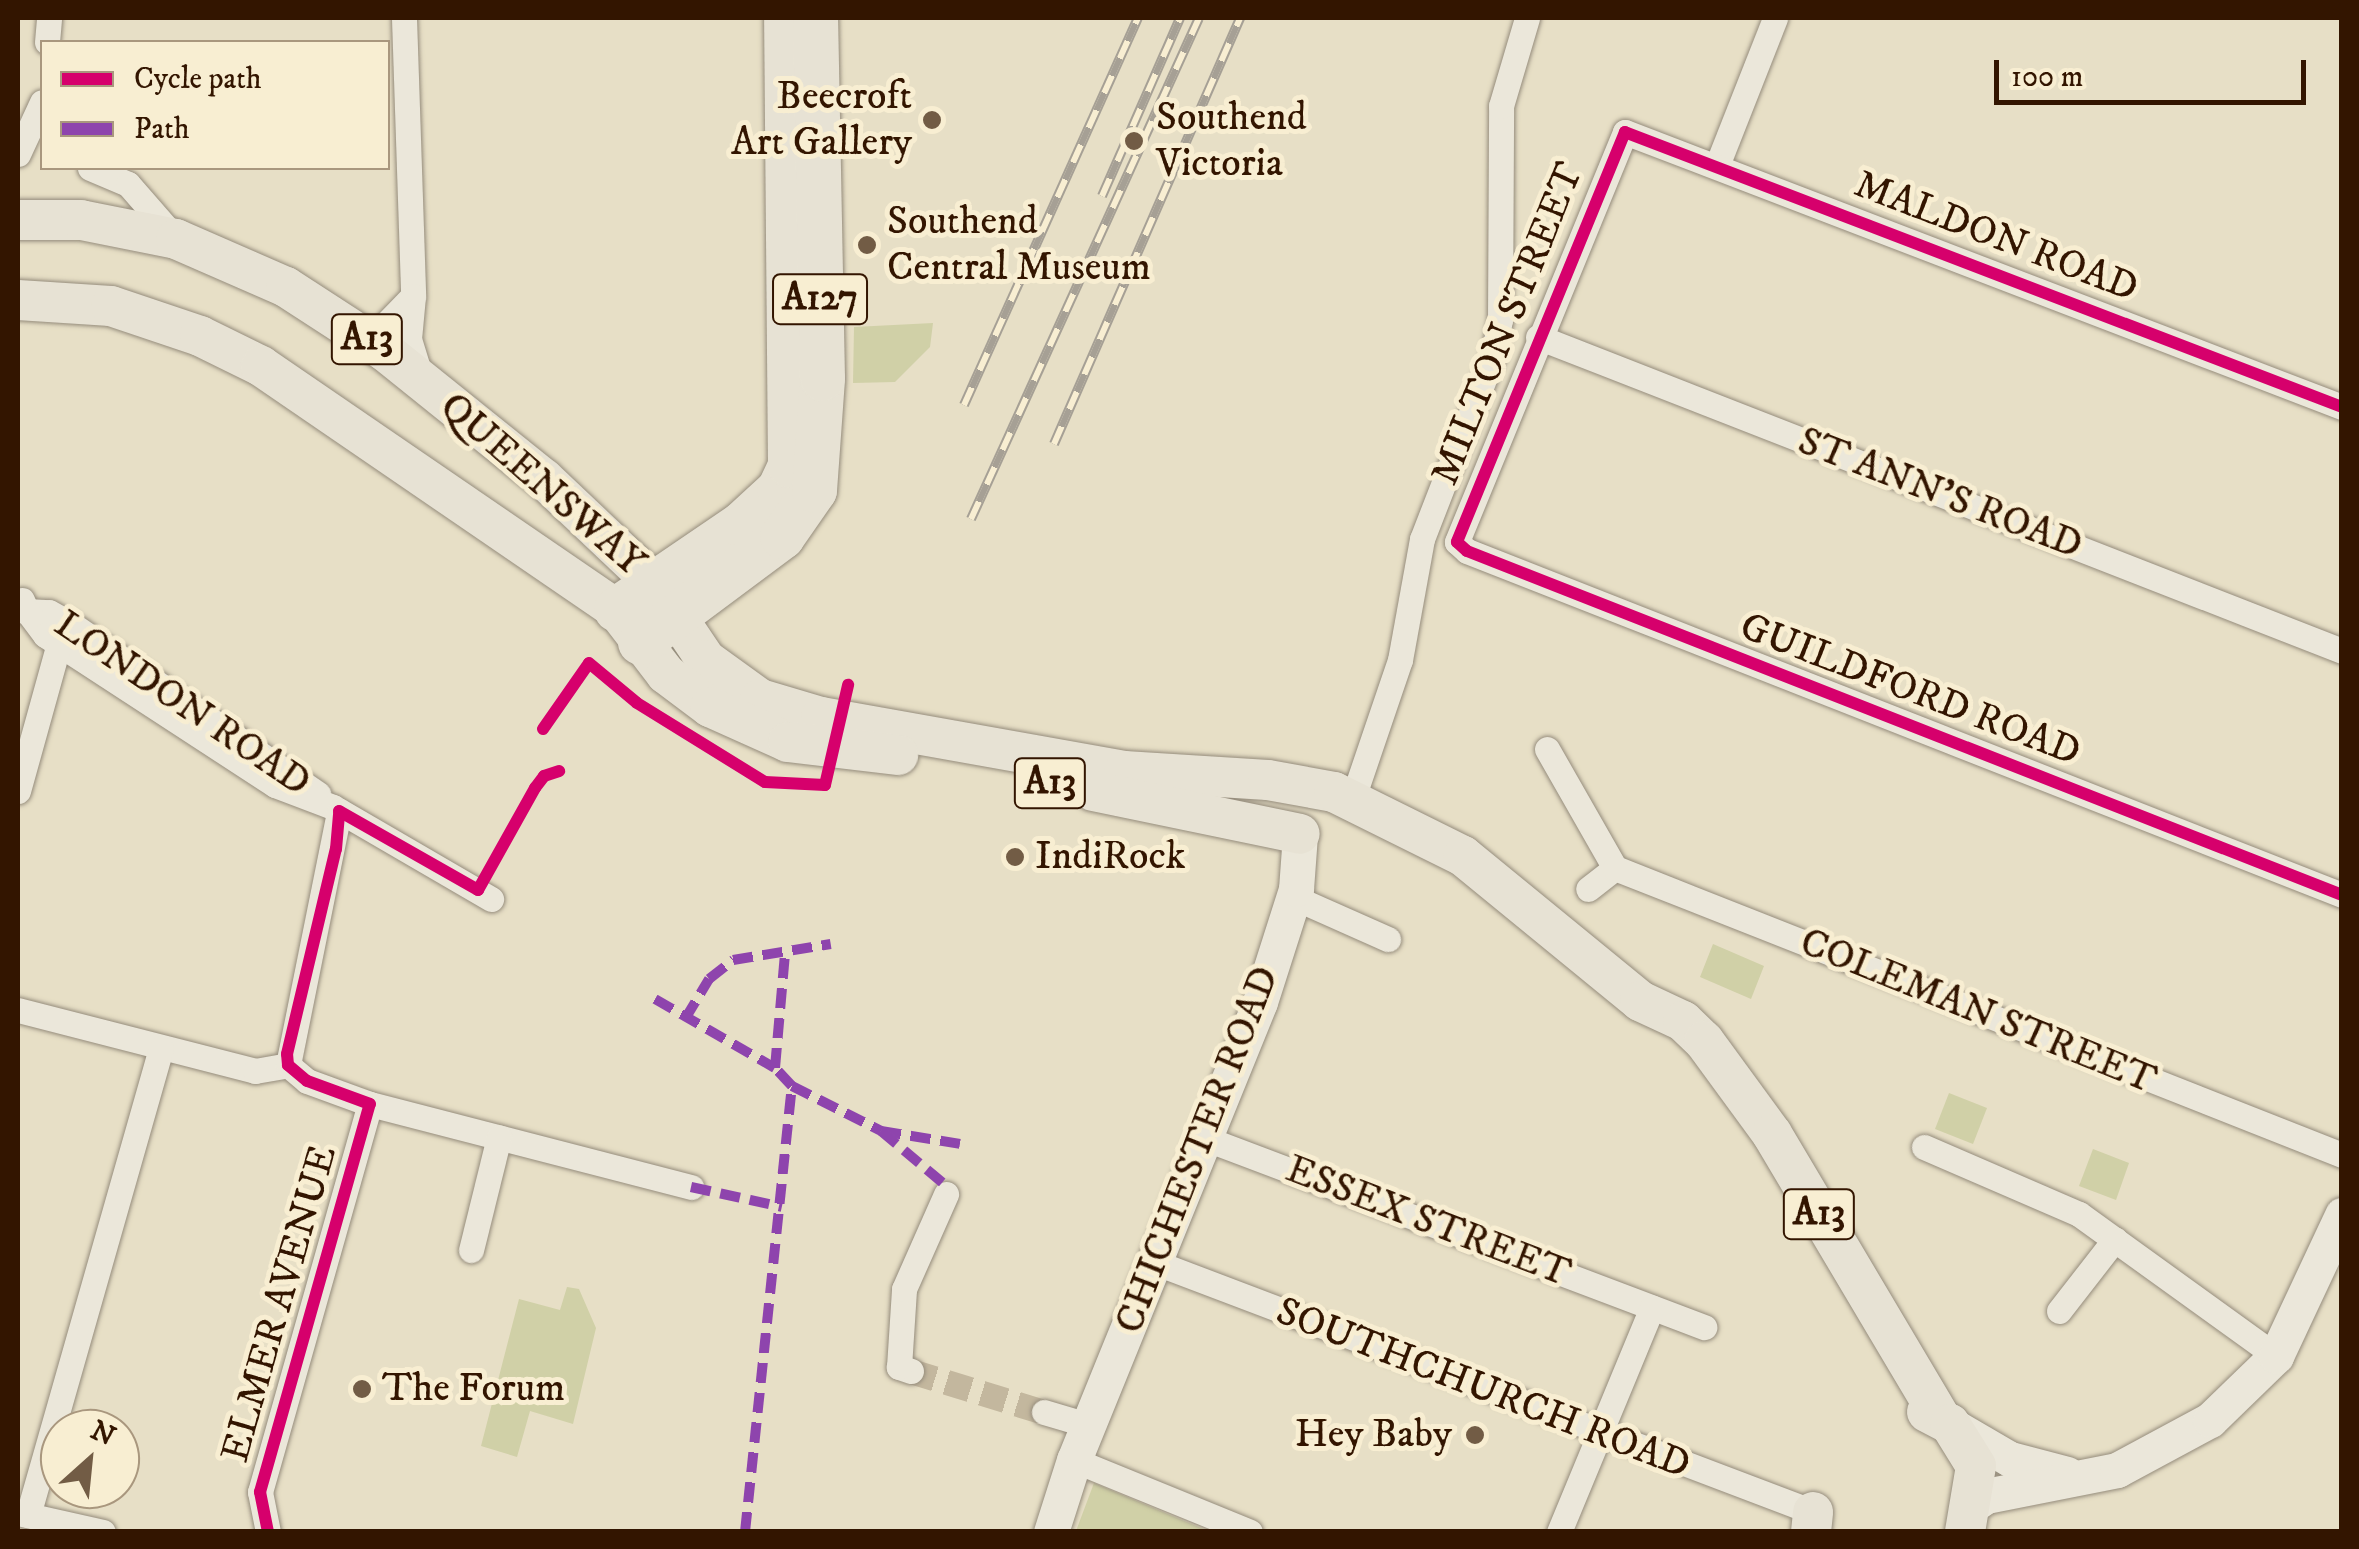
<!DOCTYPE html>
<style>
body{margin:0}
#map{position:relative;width:2359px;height:1549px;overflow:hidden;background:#e7dfc6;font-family:"IM FELL DW Pica",serif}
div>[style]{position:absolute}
.green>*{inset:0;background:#d0d0a7}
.street-tunnel>*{height:25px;margin-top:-12.5px;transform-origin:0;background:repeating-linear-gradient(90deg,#c3b79e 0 25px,transparent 0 37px)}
.roads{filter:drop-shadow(0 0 2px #958c7c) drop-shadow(0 0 2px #958c7c)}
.street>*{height:25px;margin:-12.5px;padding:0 12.5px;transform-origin:12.5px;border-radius:12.5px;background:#ebe7da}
.secondary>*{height:35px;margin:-17.5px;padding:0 17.5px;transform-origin:17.5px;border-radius:17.5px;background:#ebe7da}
.primary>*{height:40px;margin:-20px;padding:0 20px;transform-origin:20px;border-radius:20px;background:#e7e2d4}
.highway>*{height:45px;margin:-22.5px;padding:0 22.5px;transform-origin:22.5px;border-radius:22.5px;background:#e7e2d4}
.rail>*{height:10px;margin-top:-5px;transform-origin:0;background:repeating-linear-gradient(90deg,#f8eed2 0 19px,#a6a095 0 38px);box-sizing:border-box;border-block:2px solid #a6a095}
.quiet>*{height:10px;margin-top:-5px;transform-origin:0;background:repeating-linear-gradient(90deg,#8e44ad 0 20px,transparent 0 30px)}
.cycleway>*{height:12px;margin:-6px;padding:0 6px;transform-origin:6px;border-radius:6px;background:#d6006c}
.dots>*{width:28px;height:28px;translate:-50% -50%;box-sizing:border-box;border:5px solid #f8eed2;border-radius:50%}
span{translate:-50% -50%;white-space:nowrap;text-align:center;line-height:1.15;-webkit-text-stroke:10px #f8eed2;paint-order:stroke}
.shield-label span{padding:2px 8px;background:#f8eed2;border:2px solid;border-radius:8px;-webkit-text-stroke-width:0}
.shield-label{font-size:38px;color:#331500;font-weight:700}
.poi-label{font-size:40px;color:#331500}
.right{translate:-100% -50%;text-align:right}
.left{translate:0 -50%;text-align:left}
.street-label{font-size:40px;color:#331500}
.frame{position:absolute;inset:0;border:20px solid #331500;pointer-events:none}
.legend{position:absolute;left:40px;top:40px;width:350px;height:130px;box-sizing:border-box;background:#f8eed2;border:2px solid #a9977e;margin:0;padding:12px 18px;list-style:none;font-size:30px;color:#331500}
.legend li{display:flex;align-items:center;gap:20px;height:50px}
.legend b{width:50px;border:2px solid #a9977e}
.north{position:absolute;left:40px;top:1409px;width:100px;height:100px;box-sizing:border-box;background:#f8eed2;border:2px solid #a9977e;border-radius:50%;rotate:27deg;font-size:28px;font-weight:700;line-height:40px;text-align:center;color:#331500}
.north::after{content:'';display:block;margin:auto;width:35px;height:45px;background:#725c45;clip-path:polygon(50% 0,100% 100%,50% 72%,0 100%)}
.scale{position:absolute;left:1994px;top:60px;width:312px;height:45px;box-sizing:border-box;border:5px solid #331500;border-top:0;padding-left:12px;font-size:30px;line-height:35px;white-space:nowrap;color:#331500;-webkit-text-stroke:8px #f8eed2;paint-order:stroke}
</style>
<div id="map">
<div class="green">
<div style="clip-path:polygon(933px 323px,930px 347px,895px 382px,853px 383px,854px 327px)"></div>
<div style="clip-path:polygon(1713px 944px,1764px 966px,1751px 999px,1700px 977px)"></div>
<div style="clip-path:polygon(1949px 1093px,1987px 1108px,1973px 1144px,1935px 1129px)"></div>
<div style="clip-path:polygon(2093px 1149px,2129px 1163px,2116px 1200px,2079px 1186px)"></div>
<div style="clip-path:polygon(567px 1287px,579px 1289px,596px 1328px,573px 1424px,530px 1411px,517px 1457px,481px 1446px,519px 1299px,560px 1310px)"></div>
<div style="clip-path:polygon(1094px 1483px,1208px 1531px,1076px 1531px)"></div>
</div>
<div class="street-tunnel">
<div style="left:911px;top:1371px;width:139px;rotate:17.1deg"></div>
</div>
<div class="roads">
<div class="street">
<div style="left:404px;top:18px;width:278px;rotate:88.1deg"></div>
<div style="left:47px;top:42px;width:24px;rotate:-85deg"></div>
<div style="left:18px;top:154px;width:57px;rotate:-65.2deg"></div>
<div style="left:1718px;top:163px;width:156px;rotate:-68.5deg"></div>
<div style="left:90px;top:168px;width:41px;rotate:22.8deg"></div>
<div style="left:128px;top:184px;width:73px;rotate:48.9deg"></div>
<div style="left:353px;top:326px;width:27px;rotate:8deg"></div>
<div style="left:380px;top:330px;width:47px;rotate:-45.9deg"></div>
<div style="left:413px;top:296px;width:43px;rotate:95.3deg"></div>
<div style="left:409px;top:339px;width:41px;rotate:72.9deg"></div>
<div style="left:1538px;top:337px;width:863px;rotate:21.33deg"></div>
<div style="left:2342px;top:407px;width:768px;rotate:-159.02deg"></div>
<div style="left:1625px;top:132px;width:443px;rotate:112.3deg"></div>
<div style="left:1457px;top:542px;width:13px;rotate:42deg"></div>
<div style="left:1467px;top:551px;width:940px;rotate:21.46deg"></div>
<div style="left:22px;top:600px;width:12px;rotate:66deg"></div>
<div style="left:27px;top:611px;width:22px;rotate:3deg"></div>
<div style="left:49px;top:612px;width:25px;rotate:29deg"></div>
<div style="left:71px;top:624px;width:300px;rotate:34.5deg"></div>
<div style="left:18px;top:610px;width:9px;rotate:6deg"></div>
<div style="left:27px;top:611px;width:30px;rotate:53deg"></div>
<div style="left:45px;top:635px;width:275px;rotate:33.1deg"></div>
<div style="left:275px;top:785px;width:62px;rotate:20.8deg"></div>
<div style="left:333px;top:807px;width:183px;rotate:30.2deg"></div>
<div style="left:1547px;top:749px;width:137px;rotate:60.3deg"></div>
<div style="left:1615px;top:868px;width:34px;rotate:142deg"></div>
<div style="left:18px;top:791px;width:154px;rotate:-74.5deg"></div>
<div style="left:1353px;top:798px;width:146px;rotate:-71.2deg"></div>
<div style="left:1400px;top:660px;width:123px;rotate:-79.7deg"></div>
<div style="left:1422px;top:539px;width:196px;rotate:-68.8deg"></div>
<div style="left:1493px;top:356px;width:37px;rotate:-79deg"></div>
<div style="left:1500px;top:320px;width:214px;rotate:-89.7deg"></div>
<div style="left:1501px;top:106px;width:92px;rotate:-73.5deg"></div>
<div style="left:1615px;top:868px;width:782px;rotate:21.54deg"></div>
<div style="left:1293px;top:897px;width:104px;rotate:23.9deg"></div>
<div style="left:18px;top:1010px;width:245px;rotate:14.4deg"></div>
<div style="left:255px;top:1071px;width:34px;rotate:-10deg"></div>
<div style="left:288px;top:1065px;width:25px;rotate:40deg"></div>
<div style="left:307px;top:1081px;width:67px;rotate:20.1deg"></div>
<div style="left:370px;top:1104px;width:332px;rotate:14.5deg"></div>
<div style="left:288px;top:1065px;width:259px;rotate:-78.6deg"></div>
<div style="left:1204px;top:1138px;width:535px;rotate:20.71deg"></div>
<div style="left:1924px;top:1147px;width:169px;rotate:23.4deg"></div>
<div style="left:2079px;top:1214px;width:243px;rotate:35.8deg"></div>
<div style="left:471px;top:1250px;width:116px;rotate:-76.1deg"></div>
<div style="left:1154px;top:1262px;width:705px;rotate:20.77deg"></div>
<div style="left:2059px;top:1311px;width:91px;rotate:-52.1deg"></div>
<div style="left:911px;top:1371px;width:13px;rotate:-162deg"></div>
<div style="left:899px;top:1367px;width:78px;rotate:-86.3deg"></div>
<div style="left:904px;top:1289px;width:104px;rotate:-66.1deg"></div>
<div style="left:1044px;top:1412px;width:46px;rotate:16.5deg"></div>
<div style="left:1074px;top:1460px;width:190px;rotate:22.2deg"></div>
<div style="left:18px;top:1513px;width:87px;rotate:12.6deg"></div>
<div style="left:28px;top:1515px;width:485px;rotate:-74.1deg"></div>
<div style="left:268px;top:1532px;width:41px;rotate:-101.3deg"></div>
<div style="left:260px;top:1492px;width:403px;rotate:-74.2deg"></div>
<div style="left:1559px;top:1532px;width:243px;rotate:-67.5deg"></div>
</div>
<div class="secondary">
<div style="left:1950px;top:1424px;width:69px;rotate:30.3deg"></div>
<div style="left:2010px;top:1459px;width:59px;rotate:14.7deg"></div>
<div style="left:1973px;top:1505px;width:16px;rotate:-35deg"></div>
<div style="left:1986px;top:1496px;width:134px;rotate:-11.2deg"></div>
<div style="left:2117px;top:1470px;width:106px;rotate:-28.3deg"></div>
<div style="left:2210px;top:1420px;width:92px;rotate:-44.1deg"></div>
<div style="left:2276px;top:1356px;width:156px;rotate:-64.9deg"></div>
<div style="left:1051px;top:1532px;width:76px;rotate:-72.3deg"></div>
<div style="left:1074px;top:1460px;width:494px;rotate:-67.9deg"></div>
<div style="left:1260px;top:1002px;width:119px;rotate:-72.3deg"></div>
<div style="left:1296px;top:889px;width:55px;rotate:-85.8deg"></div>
</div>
<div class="primary">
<div style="left:18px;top:220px;width:63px"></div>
<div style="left:81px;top:220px;width:97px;rotate:11.3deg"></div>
<div style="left:176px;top:239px;width:120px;rotate:23.6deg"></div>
<div style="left:286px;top:287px;width:119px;rotate:33deg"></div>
<div style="left:386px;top:352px;width:203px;rotate:38.8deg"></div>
<div style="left:544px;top:479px;width:151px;rotate:43.4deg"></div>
<div style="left:654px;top:583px;width:93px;rotate:56deg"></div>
<div style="left:706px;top:660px;width:67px;rotate:35.8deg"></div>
<div style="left:760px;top:699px;width:64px;rotate:16.4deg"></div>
<div style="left:821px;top:717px;width:308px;rotate:10.1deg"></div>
<div style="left:1124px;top:771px;width:144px;rotate:3.6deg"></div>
<div style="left:1268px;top:780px;width:67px;rotate:10.3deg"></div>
<div style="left:1334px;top:792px;width:144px;rotate:26.4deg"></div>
<div style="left:1463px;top:856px;width:229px;rotate:39.3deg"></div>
<div style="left:1640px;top:1001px;width:47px;rotate:24.9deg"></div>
<div style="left:1683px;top:1021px;width:29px;rotate:44deg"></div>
<div style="left:1704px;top:1041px;width:115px;rotate:53.8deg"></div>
<div style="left:1772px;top:1134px;width:329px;rotate:59.3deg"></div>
<div style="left:18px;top:300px;width:93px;rotate:3.7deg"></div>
<div style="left:111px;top:306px;width:94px;rotate:18.6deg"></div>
<div style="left:200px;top:336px;width:68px;rotate:26.2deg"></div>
<div style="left:261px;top:366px;width:430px;rotate:34.4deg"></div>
<div style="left:616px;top:609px;width:82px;rotate:52.4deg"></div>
<div style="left:666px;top:674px;width:55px;rotate:36.9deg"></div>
<div style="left:710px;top:707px;width:85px;rotate:24.2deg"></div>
<div style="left:788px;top:742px;width:111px;rotate:6.7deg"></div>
<div style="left:1093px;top:791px;width:211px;rotate:11.7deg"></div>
<div style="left:1927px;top:1412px;width:26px;rotate:28deg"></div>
<div style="left:1950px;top:1424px;width:49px;rotate:58.2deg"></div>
<div style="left:1976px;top:1466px;width:67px;rotate:99.5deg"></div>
<div style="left:1811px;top:1532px;width:20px;rotate:-84deg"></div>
</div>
<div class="highway">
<div style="left:616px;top:609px;width:151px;rotate:-34.2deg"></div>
<div style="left:741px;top:524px;width:52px;rotate:-42.6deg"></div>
<div style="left:779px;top:489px;width:26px;rotate:-65deg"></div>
<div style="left:790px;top:465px;width:447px;rotate:-90.5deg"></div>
<div style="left:640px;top:642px;width:177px;rotate:-36.7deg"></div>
<div style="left:782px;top:536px;width:56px;rotate:-55.2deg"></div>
<div style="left:814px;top:490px;width:112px;rotate:-85.9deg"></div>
<div style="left:822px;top:378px;width:360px;rotate:-91.1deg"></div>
</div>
</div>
<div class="rail">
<div style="left:1102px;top:196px;width:194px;rotate:-66.3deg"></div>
<div style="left:964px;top:405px;width:424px;rotate:-65.8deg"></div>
<div style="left:1054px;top:444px;width:465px;rotate:-66.4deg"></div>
<div style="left:971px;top:519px;width:550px;rotate:-65.53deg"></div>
</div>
<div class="quiet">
<div style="left:655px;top:999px;width:138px;rotate:29.9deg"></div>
<div style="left:685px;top:1019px;width:47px;rotate:-59deg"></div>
<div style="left:709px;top:979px;width:31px;rotate:-38deg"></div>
<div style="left:733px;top:960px;width:99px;rotate:-9.3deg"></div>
<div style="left:792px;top:1086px;width:100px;rotate:26.8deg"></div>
<div style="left:881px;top:1131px;width:80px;rotate:9.3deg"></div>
<div style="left:881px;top:1131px;width:81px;rotate:40deg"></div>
<div style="left:691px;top:1187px;width:93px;rotate:12.4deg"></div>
<div style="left:745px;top:1532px;width:448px;rotate:-84deg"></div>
<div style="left:792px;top:1086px;width:25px;rotate:-133deg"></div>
<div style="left:775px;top:1068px;width:115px;rotate:-85deg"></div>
</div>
<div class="cycleway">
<div style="left:2342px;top:407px;width:768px;rotate:-159.02deg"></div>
<div style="left:1625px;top:132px;width:443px;rotate:112.3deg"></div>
<div style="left:1457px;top:542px;width:13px;rotate:42deg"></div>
<div style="left:1467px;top:551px;width:940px;rotate:21.46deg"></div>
<div style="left:543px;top:729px;width:80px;rotate:-55.1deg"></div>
<div style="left:589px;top:663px;width:62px;rotate:39.8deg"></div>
<div style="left:637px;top:703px;width:150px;rotate:31.7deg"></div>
<div style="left:765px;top:782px;width:60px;rotate:2.9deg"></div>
<div style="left:825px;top:785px;width:103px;rotate:-77deg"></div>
<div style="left:268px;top:1532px;width:41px;rotate:-101.3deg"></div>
<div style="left:260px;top:1492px;width:403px;rotate:-74.2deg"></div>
<div style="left:370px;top:1104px;width:67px;rotate:-159.9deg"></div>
<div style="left:307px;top:1081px;width:25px;rotate:-140deg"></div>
<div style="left:288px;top:1065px;width:11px;rotate:-95deg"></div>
<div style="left:287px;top:1054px;width:211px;rotate:-76.6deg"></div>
<div style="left:336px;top:849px;width:38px;rotate:-85deg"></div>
<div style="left:339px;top:811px;width:160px;rotate:29.6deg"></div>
<div style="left:478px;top:890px;width:117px;rotate:-60.8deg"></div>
<div style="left:535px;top:788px;width:15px;rotate:-53deg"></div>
<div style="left:544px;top:776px;width:16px;rotate:-18deg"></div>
</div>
<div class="dots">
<div style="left:932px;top:120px;background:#725c45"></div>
<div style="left:1134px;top:141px;background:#725c45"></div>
<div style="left:867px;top:245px;background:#725c45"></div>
<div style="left:1015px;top:857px;background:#725c45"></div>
<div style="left:362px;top:1389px;background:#725c45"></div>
<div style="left:1475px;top:1435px;background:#725c45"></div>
</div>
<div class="shield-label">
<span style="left:820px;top:299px">A127</span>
<span style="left:367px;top:339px">A13</span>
<span style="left:1050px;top:783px">A13</span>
<span style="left:1819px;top:1214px">A13</span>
</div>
<div class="poi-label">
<span class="right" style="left:912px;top:120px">Beecroft<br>Art Gallery</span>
<span class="left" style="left:1156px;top:141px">Southend<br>Victoria</span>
<span class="left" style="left:887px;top:245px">Southend<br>Central Museum</span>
<span class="left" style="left:1035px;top:857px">IndiRock</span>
<span class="left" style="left:382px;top:1389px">The Forum</span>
<span class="right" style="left:1452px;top:1435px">Hey Baby</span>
</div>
<div class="street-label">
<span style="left:1996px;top:237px;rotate:21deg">MALDON ROAD</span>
<span style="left:1508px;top:324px;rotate:-68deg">MILTON STREET</span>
<span style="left:542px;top:485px;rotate:41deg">QUEENSWAY</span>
<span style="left:1940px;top:494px;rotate:21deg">ST ANN'S ROAD</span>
<span style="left:1910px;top:690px;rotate:21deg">GUILDFORD ROAD</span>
<span style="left:182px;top:704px;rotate:34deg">LONDON ROAD</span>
<span style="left:1978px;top:1012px;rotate:22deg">COLEMAN STREET</span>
<span style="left:1198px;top:1150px;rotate:-69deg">CHICHESTER ROAD</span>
<span style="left:1428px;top:1222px;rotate:21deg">ESSEX STREET</span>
<span style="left:280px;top:1304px;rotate:-74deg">ELMER AVENUE</span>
<span style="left:1483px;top:1389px;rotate:21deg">SOUTHCHURCH ROAD</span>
</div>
<div class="frame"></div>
<ul class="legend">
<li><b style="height:12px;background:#d6006c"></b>Cycle path</li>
<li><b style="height:12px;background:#8e44ad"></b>Path</li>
</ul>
<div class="north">N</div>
<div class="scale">100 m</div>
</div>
